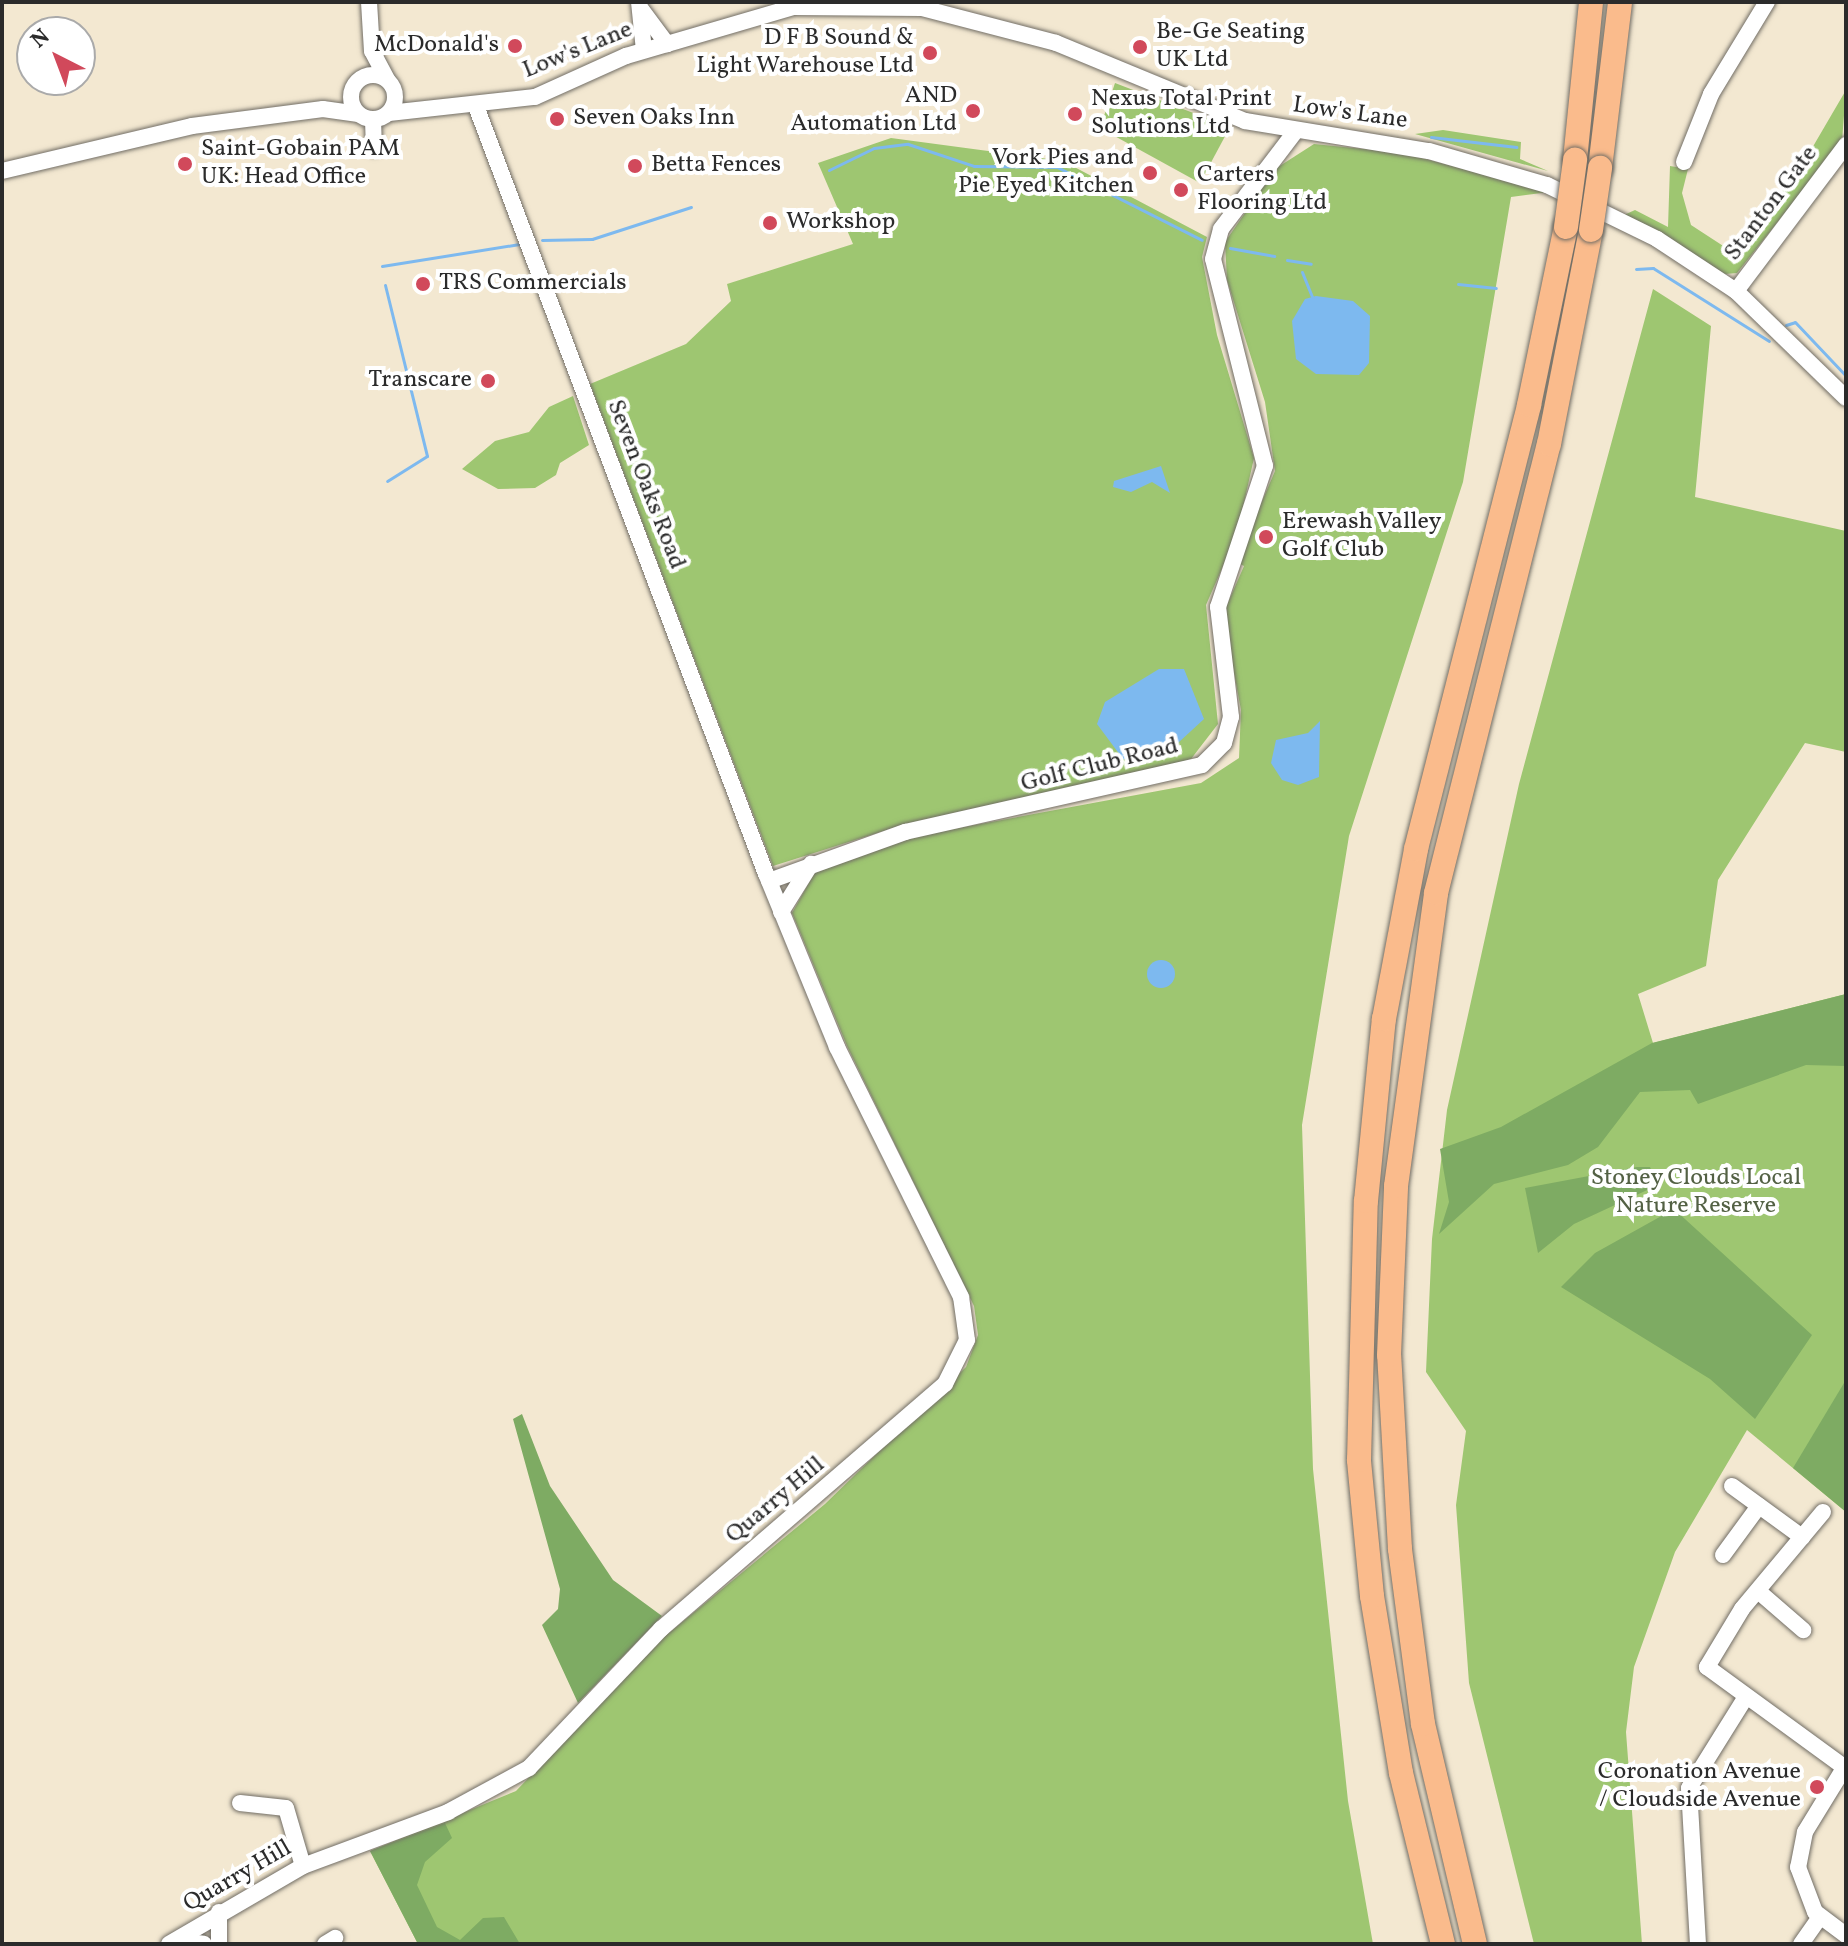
<!DOCTYPE html>
<style>
body{margin:0}
#map{position:relative;width:1848px;height:1946px;overflow:hidden;background:#f3e8d1;font-family:Vollkorn,serif}
div>[style]{position:absolute}
.green>*{inset:0;background:#9ec671}
.forest>*{inset:0;background:#7eab63}
.water>*{inset:0;background:#7db9ef}
.round{border-radius:50%}
.stream>*{height:3px;margin:-1.5px;padding:0 1.5px;transform-origin:1.5px;border-radius:1.5px;background:#7db9ef}
.roads{filter:drop-shadow(0 0 2px #716d65) drop-shadow(0 0 2px #716d65)}
.minor>*{height:16px;margin:-8px;padding:0 8px;transform-origin:8px;border-radius:8px;background:#fff}
.minor>.ring{margin:-8px;padding:0;box-sizing:content-box;background:none;border:16px solid #fff;border-radius:50%}
.highway>*{height:24px;margin:-12px;padding:0 12px;transform-origin:12px;border-radius:12px;background:#fabb8c}
.bridges{filter:drop-shadow(0 0 2px #716d65) drop-shadow(0 0 2px #716d65)}
.highway-bridge>*{height:24px;margin:-12px;padding:0 12px;transform-origin:12px;border-radius:12px;background:#fabb8c}
.dots>*{width:22px;height:22px;translate:-50% -50%;box-sizing:border-box;border:4px solid #fff;border-radius:50%}
span{translate:-50% -50%;white-space:nowrap;text-align:center;line-height:1.15;-webkit-text-stroke:8px #fff;paint-order:stroke}
.poi-label{font-size:24px;color:#2b2b2b}
.left{translate:0 -50%;text-align:left}
.right{translate:-100% -50%;text-align:right}
.street-label{font-size:24px;color:#2b2b2b}
.park-label{font-size:24px;color:#536144}
.frame{position:absolute;inset:0;border:4px solid #2b2b2b;pointer-events:none}
.north{position:absolute;left:16px;top:16px;width:80px;height:80px;box-sizing:border-box;background:#fff;border:2px solid #aaa;border-radius:50%;rotate:318deg;font-size:22px;font-weight:700;line-height:32px;text-align:center;color:#2b2b2b}
.north::after{content:'';display:block;margin:auto;width:28px;height:36px;background:#d1495b;clip-path:polygon(50% 0,100% 100%,50% 72%,0 100%)}
</style>
<div id="map">
<div class="green">
<div style="clip-path:polygon(1115px 83px,1230px 127px,1200px 183px,1100px 128px)"></div>
<div style="clip-path:polygon(1846px 90px,1842px 141px,1737px 273px,1725px 274px,1624px 215px,1635px 210px,1668px 227px,1670px 166px,1688px 169px,1682px 193px,1691px 225px,1734px 253px,1801px 167px)"></div>
<div style="clip-path:polygon(1443px 130px,1521px 142px,1520px 159px,1548px 171px,1415px 134px)"></div>
<div style="clip-path:polygon(891px 138px,1063px 161px,1207px 237px,1202px 257px,1217px 335px,1254px 458px,1237px 534px,1206px 605px,1218px 724px,1191px 759px,1161px 769px,893px 828px,773px 866px,590px 384px,686px 344px,731px 301px,727px 284px,853px 244px,818px 163px)"></div>
<div style="clip-path:polygon(1314px 144px,1403px 153px,1549px 192px,1511px 197px,1463px 482px,1349px 836px,1302px 1125px,1313px 1469px,1348px 1801px,1373px 1944px,418px 1944px,370px 1851px,516px 1791px,658px 1642px,825px 1504px,966px 1367px,978px 1335px,974px 1306px,847px 1046px,792px 913px,815px 872px,915px 836px,1201px 783px,1239px 758px,1241px 710px,1223px 614px,1244px 566px,1236px 562px,1275px 471px,1265px 402px,1227px 280px,1225px 242px,1275px 169px)"></div>
<div style="clip-path:polygon(1653px 289px,1711px 326px,1695px 497px,1846px 531px,1846px 752px,1805px 743px,1718px 880px,1706px 966px,1638px 994px,1653px 1043px,1846px 994px,1846px 1512px,1747px 1430px,1675px 1552px,1634px 1667px,1626px 1732px,1642px 1944px,1534px 1944px,1469px 1683px,1456px 1505px,1466px 1431px,1426px 1372px,1432px 1239px,1447px 1110px,1519px 784px)"></div>
<div style="clip-path:polygon(573px 396px,589px 445px,560px 463px,556px 475px,535px 488px,498px 489px,462px 469px,495px 441px,529px 432px,549px 407px)"></div>
</div>
<div class="forest">
<div style="clip-path:polygon(1846px 994px,1846px 1066px,1806px 1065px,1698px 1104px,1690px 1090px,1640px 1092px,1598px 1147px,1568px 1165px,1494px 1184px,1439px 1234px,1449px 1202px,1440px 1149px,1501px 1127px,1652px 1043px)"></div>
<div style="clip-path:polygon(1637px 1167px,1650px 1167px,1658px 1185px,1574px 1224px,1538px 1253px,1525px 1188px)"></div>
<div style="clip-path:polygon(1674px 1209px,1812px 1335px,1755px 1419px,1710px 1379px,1561px 1287px,1595px 1253px)"></div>
<div style="clip-path:polygon(1844px 1383px,1846px 1383px,1846px 1512px,1793px 1468px)"></div>
<div style="clip-path:polygon(522px 1414px,550px 1486px,613px 1580px,662px 1616px,578px 1703px,542px 1625px,558px 1609px,560px 1589px,513px 1419px)"></div>
<div style="clip-path:polygon(445px 1823px,452px 1838px,425px 1862px,417px 1885px,437px 1927px,460px 1940px,483px 1918px,504px 1917px,520px 1944px,418px 1944px,370px 1851px)"></div>
</div>
<div class="water">
<div style="clip-path:polygon(1316px 296px,1353px 301px,1370px 316px,1369px 363px,1359px 375px,1316px 374px,1296px 359px,1292px 321px,1305px 299px)"></div>
<div style="clip-path:polygon(1161px 466px,1170px 493px,1152px 482px,1131px 492px,1113px 487px,1114px 481px)"></div>
<div style="clip-path:polygon(1159px 669px,1184px 669px,1204px 719px,1166px 754px,1140px 763px,1123px 759px,1097px 724px,1105px 702px)"></div>
<div style="clip-path:polygon(1320px 721px,1319px 777px,1298px 785px,1282px 780px,1271px 763px,1276px 740px,1308px 733px)"></div>
<div class="round" style="left:1147px;top:960px;width:28px;height:28px"></div>
</div>
<div class="stream">
<div style="left:1431px;top:137px;width:86px;rotate:6.7deg"></div>
<div style="left:829px;top:170px;width:50px;rotate:-26.1deg"></div>
<div style="left:874px;top:148px;width:34px;rotate:-7deg"></div>
<div style="left:908px;top:144px;width:70px;rotate:18.4deg"></div>
<div style="left:974px;top:166px;width:83px;rotate:0.7deg"></div>
<div style="left:1057px;top:167px;width:162px;rotate:26.7deg"></div>
<div style="left:542px;top:240px;width:50px;rotate:-1.1deg"></div>
<div style="left:592px;top:239px;width:104px;rotate:-17.9deg"></div>
<div style="left:1230px;top:248px;width:45px;rotate:10.3deg"></div>
<div style="left:1287px;top:260px;width:24px;rotate:9deg"></div>
<div style="left:382px;top:266px;width:139px;rotate:-9.1deg"></div>
<div style="left:1636px;top:269px;width:17px;rotate:-3deg"></div>
<div style="left:1653px;top:268px;width:137px;rotate:32.2deg"></div>
<div style="left:1302px;top:272px;width:27px;rotate:68deg"></div>
<div style="left:1458px;top:284px;width:38px;rotate:6deg"></div>
<div style="left:385px;top:285px;width:176px;rotate:76.2deg"></div>
<div style="left:427px;top:456px;width:47px;rotate:148deg"></div>
<div style="left:1786px;top:325px;width:9px;rotate:-18deg"></div>
<div style="left:1795px;top:322px;width:74px;rotate:46.6deg"></div>
</div>
<div class="roads">
<div class="minor">
<div style="left:369px;top:2px;width:49px;rotate:86.5deg"></div>
<div style="left:372px;top:51px;width:32px;rotate:62deg"></div>
<div style="left:639px;top:2px;width:48px;rotate:84.1deg"></div>
<div style="left:641px;top:9px;width:44px;rotate:53.4deg"></div>
<div class="ring" style="left:351px;top:75px;width:28px;height:28px"></div>
<div style="left:389px;top:113px;width:147px;rotate:-6.3deg"></div>
<div style="left:535px;top:97px;width:100px;rotate:-24.3deg"></div>
<div style="left:626px;top:56px;width:175px;rotate:-16.3deg"></div>
<div style="left:794px;top:7px;width:128px;rotate:0.4deg"></div>
<div style="left:922px;top:8px;width:138px;rotate:14.6deg"></div>
<div style="left:1056px;top:43px;width:204px;rotate:22.4deg"></div>
<div style="left:1245px;top:121px;width:186px;rotate:9.3deg"></div>
<div style="left:1429px;top:151px;width:123px;rotate:16.1deg"></div>
<div style="left:1547px;top:185px;width:123px;rotate:26.1deg"></div>
<div style="left:1657px;top:239px;width:95px;rotate:33.4deg"></div>
<div style="left:1736px;top:291px;width:153px;rotate:44.2deg"></div>
<div style="left:373px;top:120px;width:28px;rotate:88deg"></div>
<div style="left:1684px;top:162px;width:73px;rotate:-68.3deg"></div>
<div style="left:1711px;top:94px;width:108px;rotate:-58.7deg"></div>
<div style="left:2px;top:171px;width:195px;rotate:-13.3deg"></div>
<div style="left:192px;top:126px;width:132px;rotate:-7.4deg"></div>
<div style="left:323px;top:109px;width:34px;rotate:8deg"></div>
<div style="left:1736px;top:291px;width:183px;rotate:-53deg"></div>
<div style="left:769px;top:881px;width:145px;rotate:-19.8deg"></div>
<div style="left:905px;top:832px;width:304px;rotate:-12.7deg"></div>
<div style="left:1202px;top:765px;width:31px;rotate:-45deg"></div>
<div style="left:1224px;top:743px;width:27px;rotate:-75deg"></div>
<div style="left:1231px;top:717px;width:111px;rotate:-96.7deg"></div>
<div style="left:1218px;top:607px;width:149px;rotate:-71.6deg"></div>
<div style="left:1265px;top:466px;width:213px;rotate:-104.1deg"></div>
<div style="left:1213px;top:259px;width:31px;rotate:-75deg"></div>
<div style="left:1221px;top:229px;width:122px;rotate:-52.7deg"></div>
<div style="left:781px;top:912px;width:57px;rotate:-58deg"></div>
<div style="left:1732px;top:1486px;width:87px;rotate:36.1deg"></div>
<div style="left:1823px;top:1512px;width:126px;rotate:129.9deg"></div>
<div style="left:1742px;top:1609px;width:68px;rotate:121.1deg"></div>
<div style="left:1707px;top:1667px;width:170px;rotate:36.1deg"></div>
<div style="left:1723px;top:1555px;width:61px;rotate:-53.7deg"></div>
<div style="left:1758px;top:1591px;width:60px;rotate:40.9deg"></div>
<div style="left:1846px;top:1765px;width:79px;rotate:121.5deg"></div>
<div style="left:1805px;top:1832px;width:36px;rotate:101deg"></div>
<div style="left:1798px;top:1867px;width:48px;rotate:69.3deg"></div>
<div style="left:1815px;top:1912px;width:39px;rotate:37deg"></div>
<div style="left:240px;top:1803px;width:46px;rotate:6.2deg"></div>
<div style="left:286px;top:1808px;width:60px;rotate:73.7deg"></div>
<div style="left:219px;top:1912px;width:32px;rotate:90deg"></div>
<div style="left:177px;top:1941px;width:27px;rotate:6deg"></div>
<div style="left:169px;top:1944px;width:155px;rotate:-30.2deg"></div>
<div style="left:303px;top:1866px;width:155px;rotate:-20.4deg"></div>
<div style="left:448px;top:1812px;width:92px;rotate:-28.5deg"></div>
<div style="left:529px;top:1768px;width:192px;rotate:-46.5deg"></div>
<div style="left:661px;top:1629px;width:375px;rotate:-40.8deg"></div>
<div style="left:945px;top:1384px;width:49px;rotate:-63.4deg"></div>
<div style="left:967px;top:1340px;width:43px;rotate:-97.9deg"></div>
<div style="left:961px;top:1297px;width:279px;rotate:-116.4deg"></div>
<div style="left:837px;top:1047px;width:187px;rotate:-112.3deg"></div>
<div style="left:766px;top:874px;width:821px;rotate:-110.69deg"></div>
<div style="left:325px;top:1944px;width:12px;rotate:-31deg"></div>
<div style="left:1698px;top:1944px;width:156px;rotate:-93.3deg"></div>
<div style="left:1689px;top:1788px;width:104px;rotate:-58deg"></div>
<div style="left:1801px;top:1944px;width:33px;rotate:-55deg"></div>
</div>
<div class="highway">
<div style="left:1575px;top:160px;width:159px;rotate:-84.2deg"></div>
<div style="left:1600px;top:168px;width:167px;rotate:-83.1deg"></div>
<div style="left:1443px;top:1944px;width:176px;rotate:-103.8deg"></div>
<div style="left:1401px;top:1773px;width:179px;rotate:-99.3deg"></div>
<div style="left:1372px;top:1596px;width:137px;rotate:-95.5deg"></div>
<div style="left:1359px;top:1460px;width:259px;rotate:-88.5deg"></div>
<div style="left:1366px;top:1201px;width:183px;rotate:-84.4deg"></div>
<div style="left:1384px;top:1019px;width:173px;rotate:-79.3deg"></div>
<div style="left:1416px;top:849px;width:458px;rotate:-75.7deg"></div>
<div style="left:1529px;top:405px;width:182px;rotate:-78.3deg"></div>
<div style="left:1475px;top:1944px;width:226px;rotate:-103.3deg"></div>
<div style="left:1423px;top:1724px;width:177px;rotate:-97.5deg"></div>
<div style="left:1400px;top:1549px;width:194px;rotate:-93.2deg"></div>
<div style="left:1389px;top:1355px;width:169px;rotate:-87.6deg"></div>
<div style="left:1396px;top:1186px;width:296px;rotate:-82.2deg"></div>
<div style="left:1436px;top:893px;width:463px;rotate:-75.9deg"></div>
<div style="left:1549px;top:444px;width:218px;rotate:-78.9deg"></div>
</div>
</div>
<div class="bridges">
<div class="highway-bridge">
<div style="left:1566px;top:227px;width:68px;rotate:-82.3deg"></div>
<div style="left:1591px;top:230px;width:63px;rotate:-81.7deg"></div>
</div>
</div>
<div class="dots">
<div style="left:515px;top:46px;background:#d1495b"></div>
<div style="left:1140px;top:47px;background:#d1495b"></div>
<div style="left:930px;top:53px;background:#d1495b"></div>
<div style="left:973px;top:111px;background:#d1495b"></div>
<div style="left:1075px;top:114px;background:#d1495b"></div>
<div style="left:557px;top:119px;background:#d1495b"></div>
<div style="left:185px;top:164px;background:#d1495b"></div>
<div style="left:635px;top:166px;background:#d1495b"></div>
<div style="left:1150px;top:173px;background:#d1495b"></div>
<div style="left:1181px;top:190px;background:#d1495b"></div>
<div style="left:770px;top:223px;background:#d1495b"></div>
<div style="left:423px;top:284px;background:#d1495b"></div>
<div style="left:488px;top:381px;background:#d1495b"></div>
<div style="left:1266px;top:537px;background:#d1495b"></div>
<div style="left:1817px;top:1787px;background:#d1495b"></div>
</div>
<div class="poi-label">
<span class="left" style="left:1156px;top:47px">Be-Ge Seating<br>UK Ltd</span>
<span class="right" style="left:914px;top:53px">D F B Sound &amp;<br>Light Warehouse Ltd</span>
<span class="right" style="left:499px;top:46px">McDonald's</span>
<span class="right" style="left:957px;top:111px">AND<br>Automation Ltd</span>
<span class="left" style="left:1091px;top:114px">Nexus Total Print<br>Solutions Ltd</span>
<span class="left" style="left:573px;top:119px">Seven Oaks Inn</span>
<span class="left" style="left:201px;top:164px">Saint-Gobain PAM<br>UK: Head Office</span>
<span class="right" style="left:1134px;top:173px">Vork Pies and<br>Pie Eyed Kitchen</span>
<span class="left" style="left:651px;top:166px">Betta Fences</span>
<span class="left" style="left:1197px;top:190px">Carters<br>Flooring Ltd</span>
<span class="left" style="left:786px;top:223px">Workshop</span>
<span class="left" style="left:439px;top:284px">TRS Commercials</span>
<span class="right" style="left:472px;top:381px">Transcare</span>
<span class="left" style="left:1282px;top:537px">Erewash Valley<br>Golf Club</span>
<span class="right" style="left:1801px;top:1787px">Coronation Avenue<br>/ Cloudside Avenue</span>
</div>
<div class="street-label">
<span style="left:578px;top:51px;rotate:-22deg">Low's Lane</span>
<span style="left:1350px;top:114px;rotate:8deg">Low's Lane</span>
<span style="left:1772px;top:204px;rotate:-53deg">Stanton Gate</span>
<span style="left:645px;top:485px;rotate:69deg">Seven Oaks Road</span>
<span style="left:1100px;top:766px;rotate:-14deg">Golf Club Road</span>
<span style="left:776px;top:1501px;rotate:-40deg">Quarry Hill</span>
<span style="left:238px;top:1877px;rotate:-30deg">Quarry Hill</span>
</div>
<div class="park-label">
<span style="left:1696px;top:1193px">Stoney Clouds Local<br>Nature Reserve</span>
</div>
<div class="frame"></div>
<div class="north">N</div>
</div>
